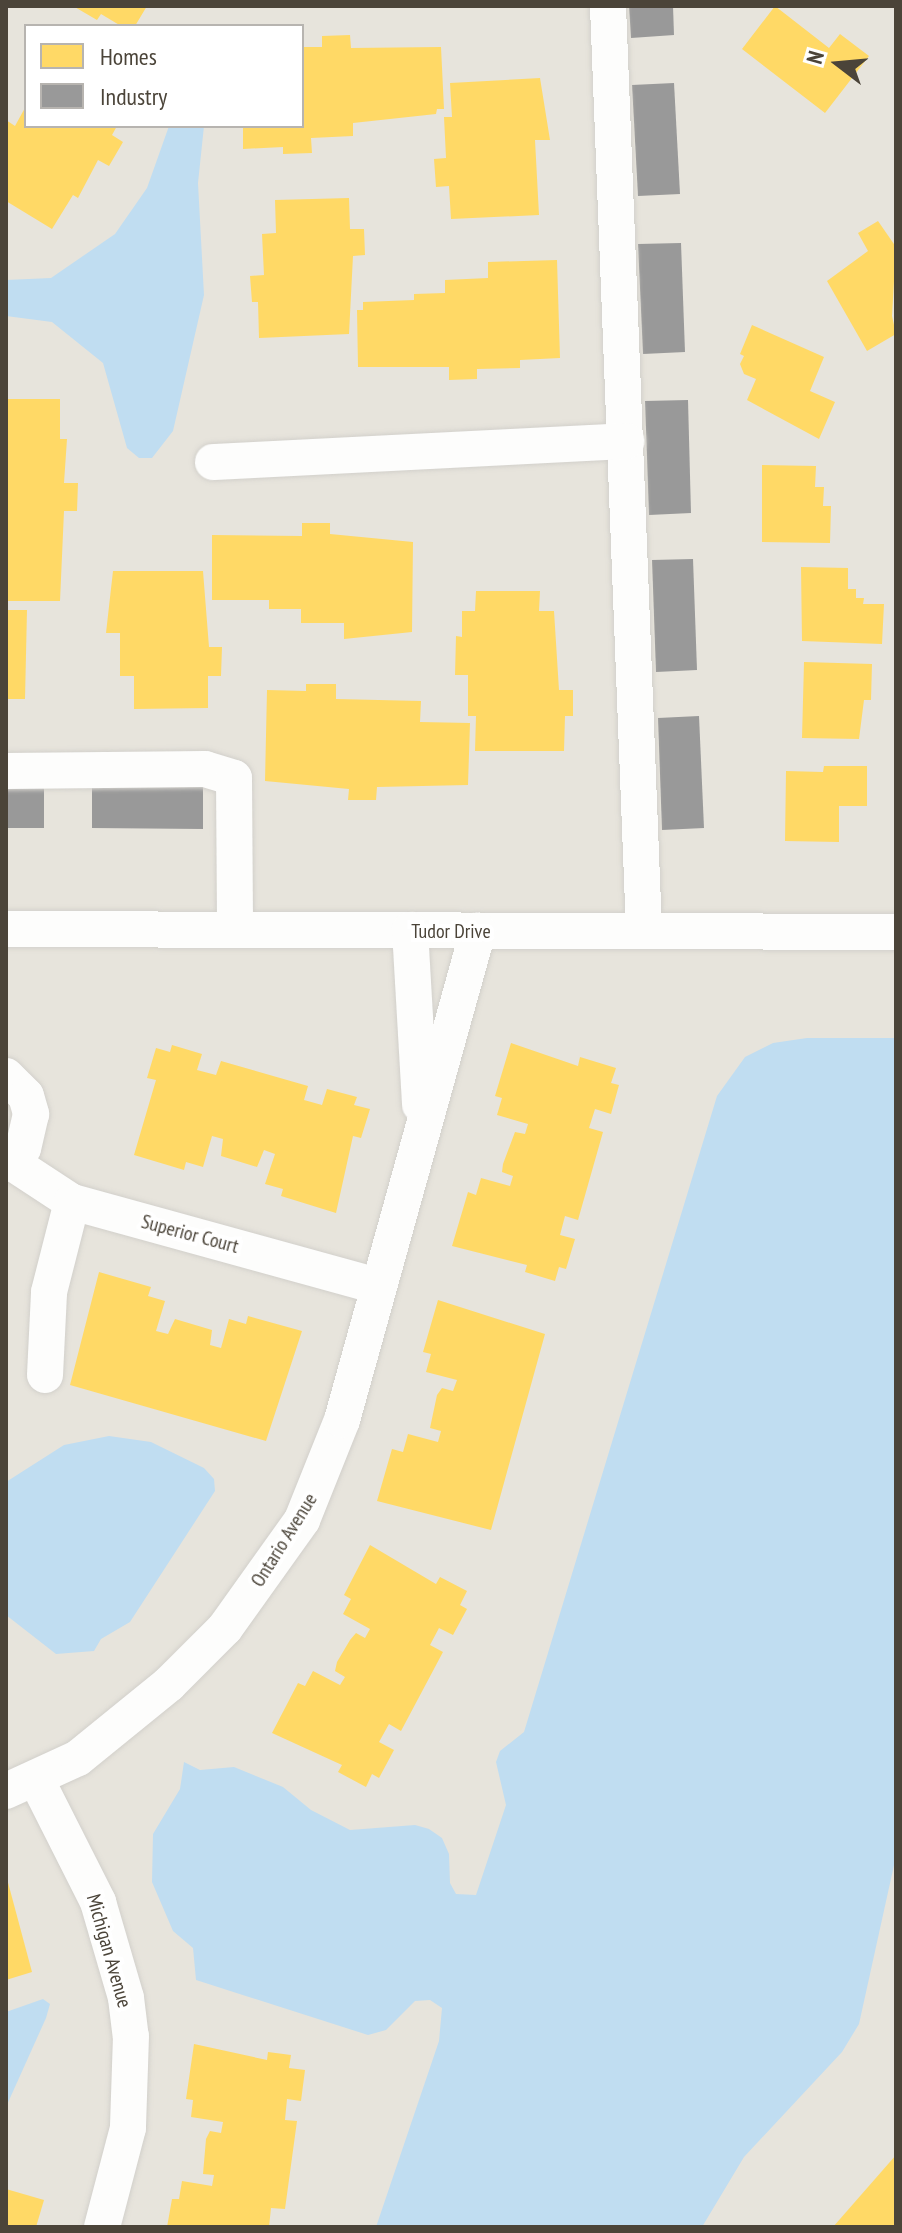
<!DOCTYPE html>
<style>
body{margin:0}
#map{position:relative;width:902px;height:2233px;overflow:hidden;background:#f4f2ee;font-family:"PT Sans Narrow",sans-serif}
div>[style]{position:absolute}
.residential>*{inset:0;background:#e7e4dc}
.water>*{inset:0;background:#c0ddf1}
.homes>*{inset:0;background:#ffd966}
.industry>*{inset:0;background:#999}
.roads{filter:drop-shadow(0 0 2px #d2d0cb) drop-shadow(0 0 2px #d2d0cb)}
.minor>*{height:36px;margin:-18px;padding:0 18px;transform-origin:18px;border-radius:18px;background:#fdfdfc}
span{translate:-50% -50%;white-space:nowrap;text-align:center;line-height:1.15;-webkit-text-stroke:8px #fff;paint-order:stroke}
.street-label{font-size:20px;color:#4b4439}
.frame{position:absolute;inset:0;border:8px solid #4b4439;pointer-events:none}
.legend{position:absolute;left:24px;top:24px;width:280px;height:104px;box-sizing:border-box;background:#fff;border:2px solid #b7b4b0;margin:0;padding:10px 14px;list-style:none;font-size:24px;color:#4b4439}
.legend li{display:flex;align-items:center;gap:16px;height:40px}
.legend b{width:40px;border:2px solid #b7b4b0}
.north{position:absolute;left:798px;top:24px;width:80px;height:80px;-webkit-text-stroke:6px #fff;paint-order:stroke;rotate:286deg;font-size:22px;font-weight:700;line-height:32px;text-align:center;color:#4b4439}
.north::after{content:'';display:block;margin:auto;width:28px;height:36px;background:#4b4439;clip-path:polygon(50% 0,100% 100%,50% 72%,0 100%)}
</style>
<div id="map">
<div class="residential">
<div style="clip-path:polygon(evenodd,6px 6px,896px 6px,896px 2227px,6px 2227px,6px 6px,26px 26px,302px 26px,302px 126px,26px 126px,26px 26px)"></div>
</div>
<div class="water">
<div style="clip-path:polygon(169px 126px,204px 126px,198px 183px,204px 295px,173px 431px,152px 458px,139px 458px,127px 448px,103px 363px,52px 322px,6px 316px,6px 280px,51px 278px,115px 234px,147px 188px)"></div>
<div style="clip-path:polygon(807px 1038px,896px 1038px,896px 1856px,859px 2024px,842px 2052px,744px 2157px,702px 2227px,376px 2227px,439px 2041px,442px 2008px,430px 2000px,415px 2001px,386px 2030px,368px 2035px,196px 1980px,193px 1948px,173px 1931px,152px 1882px,153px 1834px,180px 1789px,184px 1762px,200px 1770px,234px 1767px,283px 1787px,311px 1810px,350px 1830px,415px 1825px,429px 1829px,442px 1838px,449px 1854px,450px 1883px,456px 1894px,476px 1895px,506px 1805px,496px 1762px,500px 1751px,524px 1732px,717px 1096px,745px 1057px,773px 1043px)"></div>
<div style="clip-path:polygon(109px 1436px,151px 1442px,204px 1468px,214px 1479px,215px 1491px,130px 1622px,101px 1639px,94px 1651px,56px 1654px,6px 1615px,6px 1482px,64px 1445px)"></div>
<div style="clip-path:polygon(43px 1999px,50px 2004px,46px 2018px,6px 2107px,6px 2012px)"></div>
</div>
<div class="homes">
<div style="clip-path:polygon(73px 6px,147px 6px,135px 26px,121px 26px,101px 14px,97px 20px)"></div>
<div style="clip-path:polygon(775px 6px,829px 48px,840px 34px,869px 56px,825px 113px,742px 49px)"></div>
<div style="clip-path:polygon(350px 35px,351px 48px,441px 47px,444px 109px,437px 109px,436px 114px,353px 123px,353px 136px,311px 138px,312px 153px,283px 154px,283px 147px,243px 149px,243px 126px,302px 126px,302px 47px,322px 47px,322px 36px)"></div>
<div style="clip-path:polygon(540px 78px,550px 140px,535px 140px,539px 215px,451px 219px,449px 186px,436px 187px,434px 159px,446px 158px,444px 117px,452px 117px,450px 83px)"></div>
<div style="clip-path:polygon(26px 106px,26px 126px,117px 126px,112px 135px,123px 142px,109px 166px,98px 160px,78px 198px,73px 195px,52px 229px,6px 201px,6px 120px,15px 126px)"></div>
<div style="clip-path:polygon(349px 198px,350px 229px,364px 229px,365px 255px,353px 256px,349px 334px,259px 338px,258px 302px,252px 302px,250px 276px,264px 275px,262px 234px,276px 233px,275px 200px)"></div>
<div style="clip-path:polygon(878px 221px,896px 247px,892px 316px,896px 334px,867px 351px,827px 281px,868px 251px,858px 233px)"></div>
<div style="clip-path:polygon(557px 260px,560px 358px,520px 360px,520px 368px,477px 369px,477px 379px,449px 380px,449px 367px,358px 367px,357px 310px,363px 310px,363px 302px,414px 300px,414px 294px,445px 293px,445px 280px,488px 278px,488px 262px)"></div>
<div style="clip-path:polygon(752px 325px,824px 357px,810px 391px,835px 402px,819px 439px,747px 400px,756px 379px,744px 374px,740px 364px,744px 356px,740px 354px)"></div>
<div style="clip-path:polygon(6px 399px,60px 399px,60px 439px,67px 439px,64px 483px,78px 483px,77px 511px,64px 511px,60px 601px,6px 601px)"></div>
<div style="clip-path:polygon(762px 465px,816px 466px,815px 487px,824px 487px,823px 506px,831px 506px,830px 543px,762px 542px)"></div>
<div style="clip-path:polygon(302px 523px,330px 523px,330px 534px,413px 542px,412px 632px,344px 639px,344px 623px,301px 623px,301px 609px,269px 609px,269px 600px,212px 600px,212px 535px,302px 536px)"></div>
<div style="clip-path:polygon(801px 567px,848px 568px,848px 589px,856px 589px,856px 598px,864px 598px,863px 604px,884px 604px,882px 644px,802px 641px)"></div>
<div style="clip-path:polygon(113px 571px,203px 571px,209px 647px,222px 647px,221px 676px,208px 676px,208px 708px,134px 709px,134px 676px,120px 676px,120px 633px,106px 633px)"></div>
<div style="clip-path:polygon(476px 591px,540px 591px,539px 611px,554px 611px,559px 690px,573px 690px,573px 716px,565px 716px,564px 751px,475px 751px,476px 716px,468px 716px,468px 675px,455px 675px,456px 636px,462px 637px,462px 611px,475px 611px)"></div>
<div style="clip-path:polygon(6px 610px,27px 610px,25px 699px,6px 699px)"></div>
<div style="clip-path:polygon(804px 662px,872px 664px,871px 700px,864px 700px,859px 739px,802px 738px)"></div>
<div style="clip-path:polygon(306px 684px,336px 684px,336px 699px,421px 701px,420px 722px,470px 723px,468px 785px,377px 787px,376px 800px,348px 800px,349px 789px,265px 781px,267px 690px,306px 691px)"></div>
<div style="clip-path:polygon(824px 766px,867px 766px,867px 806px,839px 806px,839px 842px,785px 841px,786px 771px,823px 772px)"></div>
<div style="clip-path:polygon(511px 1043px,578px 1066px,580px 1057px,616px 1068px,611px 1083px,619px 1085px,611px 1114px,595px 1109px,589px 1128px,603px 1132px,578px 1220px,565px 1216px,560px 1235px,575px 1239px,566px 1269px,559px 1267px,555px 1281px,525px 1272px,527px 1265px,452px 1246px,468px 1192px,476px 1195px,481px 1178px,510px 1186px,513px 1176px,502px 1172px,503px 1164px,515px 1132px,525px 1134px,528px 1124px,497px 1115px,502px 1098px,495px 1096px)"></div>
<div style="clip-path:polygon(172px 1045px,202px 1054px,197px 1070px,216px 1075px,221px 1061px,308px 1086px,304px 1100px,322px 1105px,327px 1089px,357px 1097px,354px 1105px,370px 1109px,361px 1138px,353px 1136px,336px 1213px,281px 1196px,283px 1189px,265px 1184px,275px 1154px,264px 1150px,257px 1167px,221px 1156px,223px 1139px,212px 1136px,203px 1167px,186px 1162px,184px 1170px,134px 1155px,156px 1080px,147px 1078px,156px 1048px,170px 1052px)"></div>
<div style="clip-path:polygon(99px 1272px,151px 1287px,148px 1296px,165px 1301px,156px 1331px,168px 1334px,175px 1319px,212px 1330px,210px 1345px,221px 1348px,229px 1319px,246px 1324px,248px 1316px,302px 1331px,266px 1441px,70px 1385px)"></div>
<div style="clip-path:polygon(438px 1300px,545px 1334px,491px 1530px,377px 1501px,392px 1449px,403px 1452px,408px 1434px,438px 1442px,441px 1431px,430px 1428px,437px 1395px,442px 1388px,453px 1391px,457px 1380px,426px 1372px,431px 1354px,423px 1352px)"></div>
<div style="clip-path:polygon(370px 1545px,436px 1584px,440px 1577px,467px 1591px,460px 1605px,467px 1609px,453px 1635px,439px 1628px,430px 1645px,443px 1652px,401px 1731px,389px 1724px,379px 1742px,394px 1750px,379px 1778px,372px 1774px,366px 1787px,338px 1772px,342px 1765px,272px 1733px,298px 1683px,305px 1686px,313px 1671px,340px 1685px,345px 1677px,335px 1671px,337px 1662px,350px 1640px,356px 1633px,365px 1638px,370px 1629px,343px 1614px,351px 1599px,344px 1595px)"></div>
<div style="clip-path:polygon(6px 1875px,32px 1972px,6px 1980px)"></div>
<div style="clip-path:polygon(194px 2044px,267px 2060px,268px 2052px,291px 2055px,289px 2068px,305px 2070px,301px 2101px,287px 2099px,285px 2120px,297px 2121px,285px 2209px,271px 2208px,269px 2227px,167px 2227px,172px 2199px,179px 2199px,182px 2181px,212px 2186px,214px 2175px,203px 2174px,206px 2139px,210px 2131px,221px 2133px,223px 2122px,191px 2117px,193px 2100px,186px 2099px)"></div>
<div style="clip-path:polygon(896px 2155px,896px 2227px,833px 2227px)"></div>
<div style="clip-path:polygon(6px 2189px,44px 2200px,36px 2227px,6px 2227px)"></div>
</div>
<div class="industry">
<div style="clip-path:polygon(629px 6px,673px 6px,674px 35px,631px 38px)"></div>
<div style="clip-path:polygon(674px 83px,680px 194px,638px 196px,632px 85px)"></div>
<div style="clip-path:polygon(681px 243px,685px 352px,643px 354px,638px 244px)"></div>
<div style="clip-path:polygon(688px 400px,691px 513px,649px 515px,645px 401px)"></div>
<div style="clip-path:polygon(693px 559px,697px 670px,656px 672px,652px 560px)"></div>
<div style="clip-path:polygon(699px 716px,704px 828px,662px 830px,658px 718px)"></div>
<div style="clip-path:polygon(6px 786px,44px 786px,44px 828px,6px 828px)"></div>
<div style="clip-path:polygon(92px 786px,203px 787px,203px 829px,92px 828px)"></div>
</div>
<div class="roads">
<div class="minor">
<div style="left:608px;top:6px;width:926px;rotate:87.77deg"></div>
<div style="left:213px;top:462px;width:414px;rotate:-2.9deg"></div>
<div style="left:6px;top:771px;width:199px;rotate:-0.6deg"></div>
<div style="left:205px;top:769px;width:30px;rotate:17deg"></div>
<div style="left:234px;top:778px;width:151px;rotate:89.6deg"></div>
<div style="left:6px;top:929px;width:890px;rotate:0.19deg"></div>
<div style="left:410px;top:930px;width:175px;rotate:86.7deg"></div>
<div style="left:6px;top:1076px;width:28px;rotate:45deg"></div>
<div style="left:26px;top:1096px;width:19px;rotate:74deg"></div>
<div style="left:31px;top:1114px;width:35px;rotate:103deg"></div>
<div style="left:23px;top:1148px;width:23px;rotate:137deg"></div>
<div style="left:11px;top:1162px;width:73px;rotate:33.3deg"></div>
<div style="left:72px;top:1202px;width:317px;rotate:15.4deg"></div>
<div style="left:45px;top:1375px;width:83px;rotate:-87.2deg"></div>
<div style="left:49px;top:1292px;width:93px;rotate:-75.7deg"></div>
<div style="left:37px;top:1781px;width:136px;rotate:63.2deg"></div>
<div style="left:98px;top:1902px;width:100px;rotate:73.7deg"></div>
<div style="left:126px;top:1998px;width:38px;rotate:83deg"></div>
<div style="left:131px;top:2036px;width:92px;rotate:91.9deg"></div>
<div style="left:128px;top:2128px;width:102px;rotate:104.7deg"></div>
<div style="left:6px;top:1791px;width:79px;rotate:-24.6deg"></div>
<div style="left:78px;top:1758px;width:117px;rotate:-39.1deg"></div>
<div style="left:169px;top:1684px;width:79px;rotate:-45deg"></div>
<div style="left:225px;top:1628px;width:133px;rotate:-54.5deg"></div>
<div style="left:302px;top:1520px;width:108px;rotate:-68.2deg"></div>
<div style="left:342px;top:1420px;width:508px;rotate:-74.46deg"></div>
</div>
</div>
<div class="street-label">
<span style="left:451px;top:931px">Tudor Drive</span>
<span style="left:190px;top:1234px;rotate:15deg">Superior Court</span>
<span style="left:284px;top:1540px;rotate:-58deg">Ontario Avenue</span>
<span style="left:109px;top:1951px;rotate:74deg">Michigan Avenue</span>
</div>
<div class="frame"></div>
<ul class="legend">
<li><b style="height:22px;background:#ffd966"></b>Homes</li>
<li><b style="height:22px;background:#999"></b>Industry</li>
</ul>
<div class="north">N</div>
</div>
